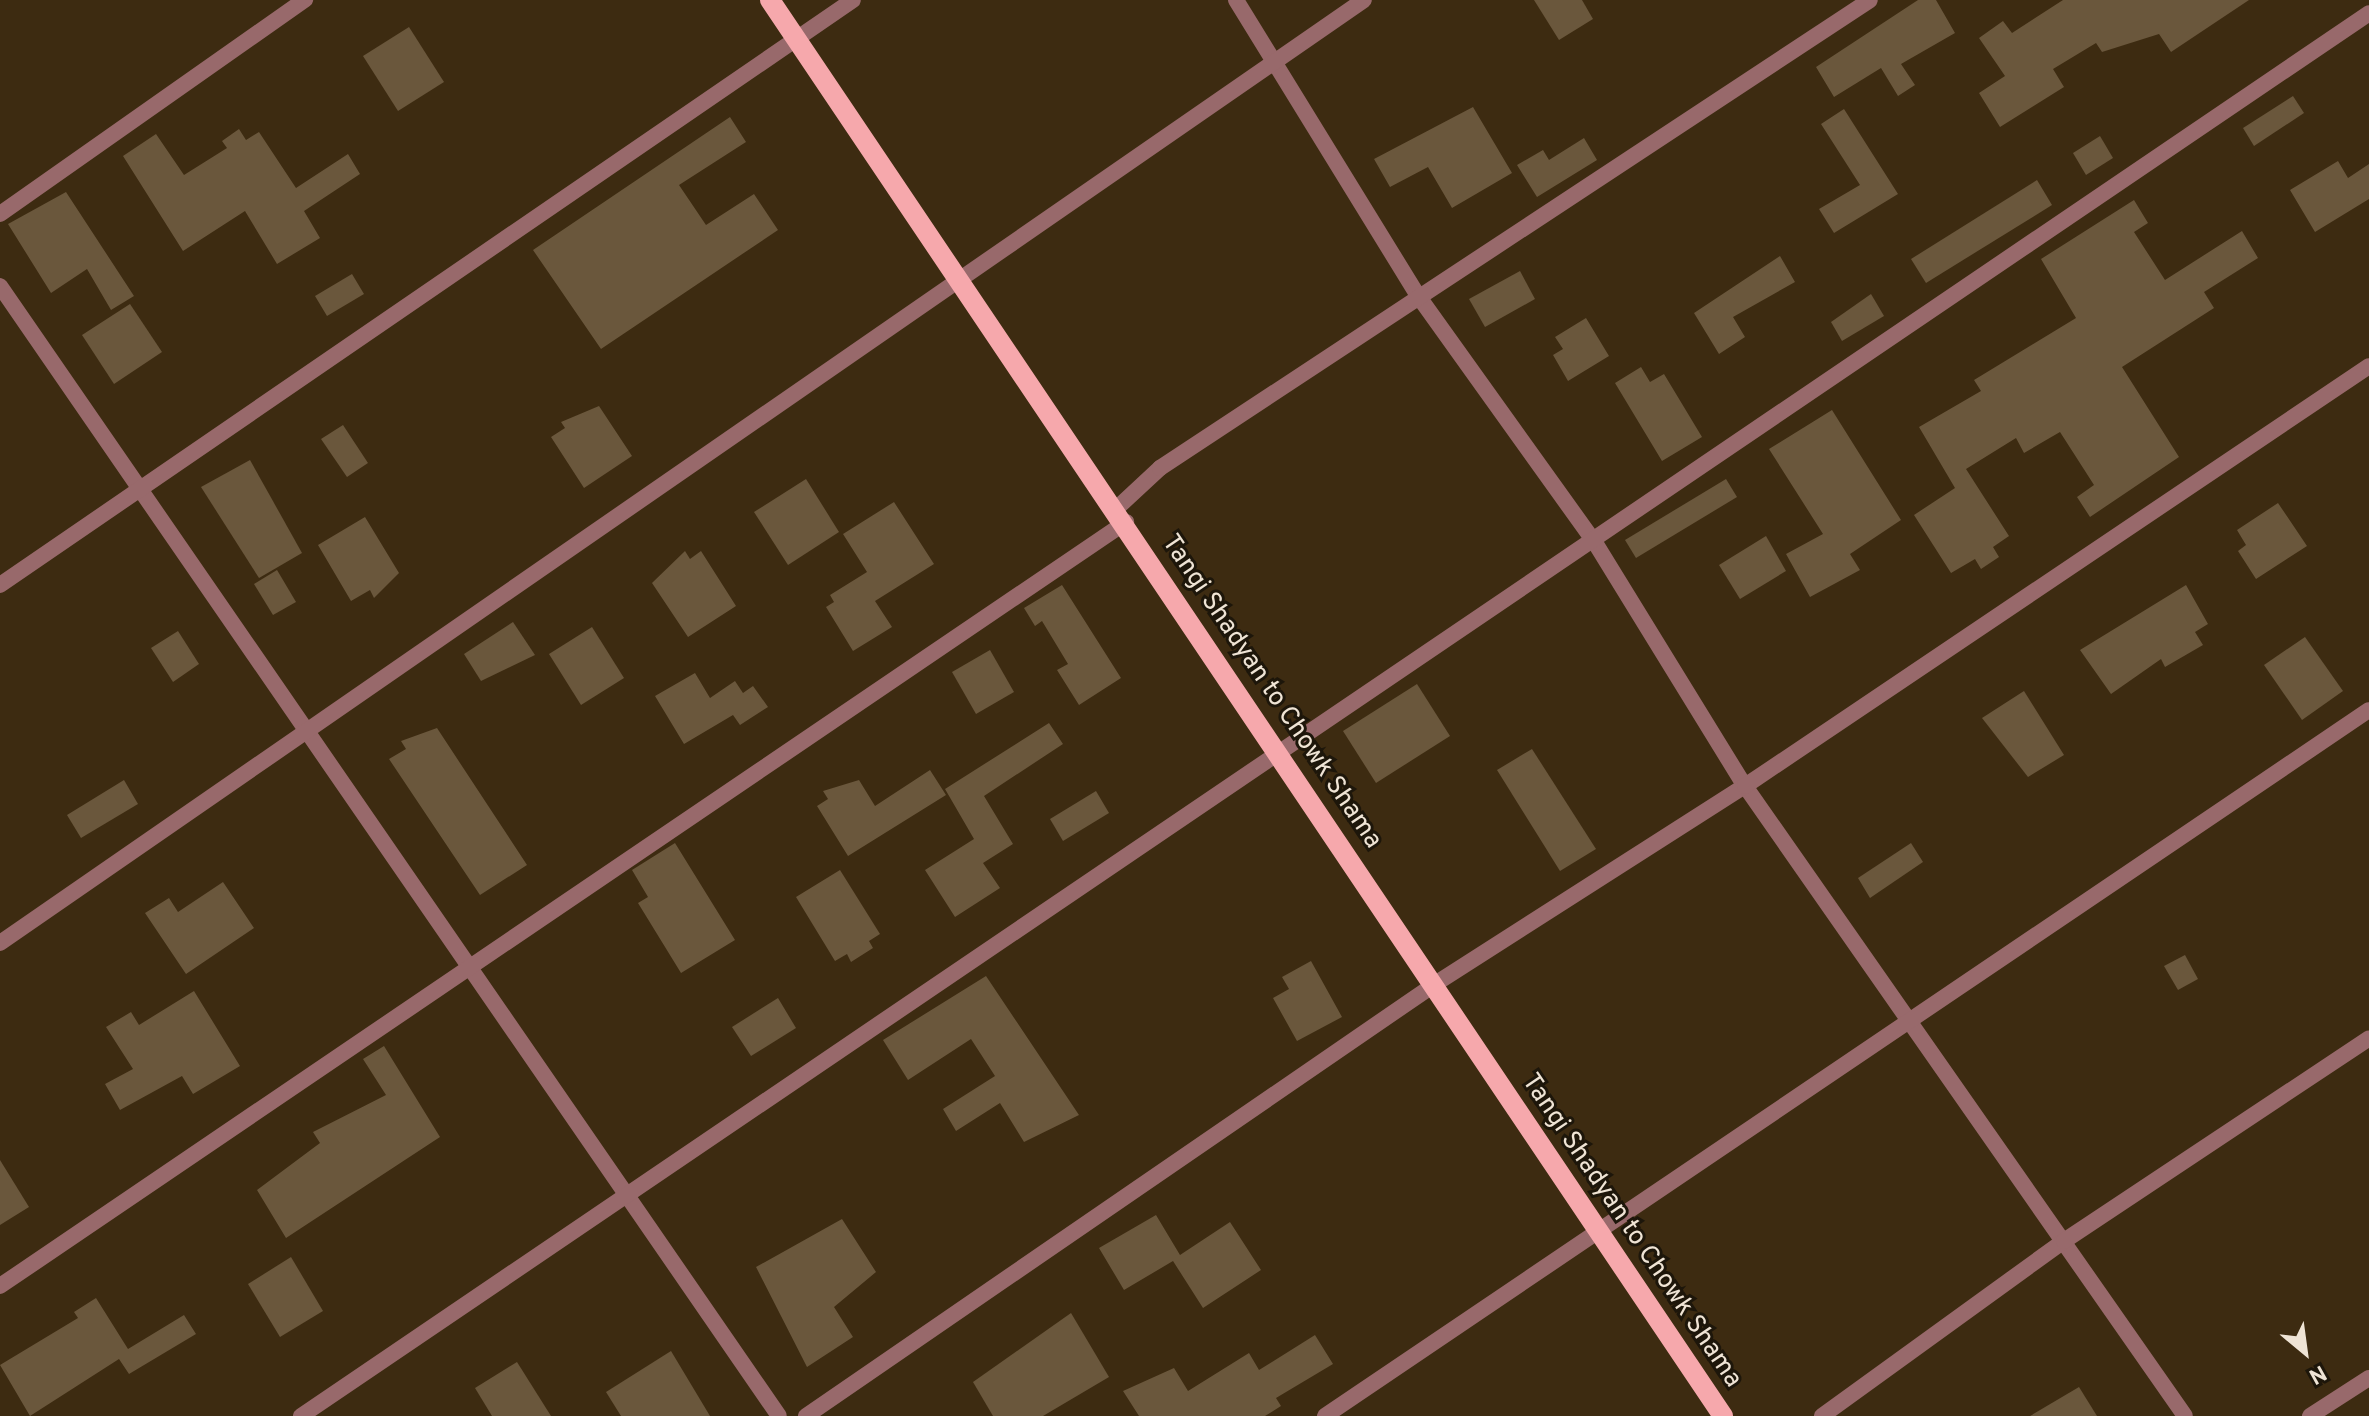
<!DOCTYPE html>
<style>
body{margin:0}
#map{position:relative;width:2369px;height:1416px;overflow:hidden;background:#3d2b11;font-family:Overpass,sans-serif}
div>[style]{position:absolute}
.building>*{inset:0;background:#6a573c}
.street>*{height:16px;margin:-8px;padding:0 8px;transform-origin:8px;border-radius:8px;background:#98696b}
.primary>*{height:20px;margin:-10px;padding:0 10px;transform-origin:10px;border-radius:10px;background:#f6a8ac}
span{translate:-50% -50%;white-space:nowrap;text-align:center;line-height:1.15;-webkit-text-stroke:6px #1d160a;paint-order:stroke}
.street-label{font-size:26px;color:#efe4d5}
.north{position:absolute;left:2265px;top:1312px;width:80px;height:80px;-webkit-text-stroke:6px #1d160a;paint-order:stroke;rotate:151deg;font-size:22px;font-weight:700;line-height:32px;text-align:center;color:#efe4d5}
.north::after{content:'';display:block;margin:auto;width:28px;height:36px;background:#efe4d5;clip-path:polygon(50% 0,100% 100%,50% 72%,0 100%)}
</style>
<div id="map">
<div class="building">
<div style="clip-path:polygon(1534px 0,1582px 0,1593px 19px,1559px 40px)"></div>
<div style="clip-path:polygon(1918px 0,1936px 0,1955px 33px,1901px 64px,1915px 85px,1898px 96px,1881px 68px,1834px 97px,1816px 67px)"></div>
<div style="clip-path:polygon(2063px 0,2249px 0,2171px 52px,2159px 34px,2102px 52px,2096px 43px,2053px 69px,2064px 87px,2000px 127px,1979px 93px,2005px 76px,1979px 38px,2003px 21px,2012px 33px)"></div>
<div style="clip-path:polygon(409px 27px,444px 82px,398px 111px,363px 56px)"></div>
<div style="clip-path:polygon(2293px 96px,2304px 113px,2254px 146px,2243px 128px)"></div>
<div style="clip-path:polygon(1473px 107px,1512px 173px,1452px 208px,1428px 167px,1390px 187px,1374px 159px)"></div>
<div style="clip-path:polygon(1844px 109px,1898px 194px,1834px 233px,1819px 209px,1860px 185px,1821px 124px)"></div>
<div style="clip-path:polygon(730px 117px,746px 142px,679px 185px,706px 225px,754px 194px,778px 230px,601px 349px,533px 250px)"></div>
<div style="clip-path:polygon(239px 129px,246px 140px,259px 132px,296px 188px,348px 154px,360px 174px,304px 211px,320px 238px,277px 264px,245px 211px,183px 251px,123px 156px,156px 134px,184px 175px,227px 148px,222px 141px)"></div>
<div style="clip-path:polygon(2100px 136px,2113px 158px,2086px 175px,2073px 153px)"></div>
<div style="clip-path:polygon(1584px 138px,1597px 160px,1537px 197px,1517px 165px,1543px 150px,1549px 160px)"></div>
<div style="clip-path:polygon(2338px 161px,2348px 178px,2369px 164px,2369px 199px,2315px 232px,2290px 190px)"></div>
<div style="clip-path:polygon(2037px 180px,2052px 205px,1926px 283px,1911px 259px)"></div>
<div style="clip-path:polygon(66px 192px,134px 296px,111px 310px,87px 269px,51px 293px,8px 224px)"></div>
<div style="clip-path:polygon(2134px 200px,2148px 223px,2134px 232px,2165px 280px,2242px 231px,2258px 258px,2204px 292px,2214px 308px,2122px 367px,2179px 457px,2090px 517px,2077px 497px,2094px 485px,2060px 432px,2024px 453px,2016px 438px,1966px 469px,2009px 536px,1993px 547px,1999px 557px,1981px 569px,1975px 559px,1951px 573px,1914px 515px,1955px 488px,1919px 427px,1981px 391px,1974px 380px,2076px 318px,2041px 259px)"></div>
<div style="clip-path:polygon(1780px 256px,1795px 282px,1733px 317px,1745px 337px,1719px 354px,1694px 313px)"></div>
<div style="clip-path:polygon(1520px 271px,1535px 299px,1485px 327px,1469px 299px)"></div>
<div style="clip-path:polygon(352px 274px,364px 294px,327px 316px,315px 296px)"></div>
<div style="clip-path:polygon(1871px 294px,1884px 316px,1842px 341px,1831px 322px)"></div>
<div style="clip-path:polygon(130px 304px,162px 352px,114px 384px,82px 335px)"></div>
<div style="clip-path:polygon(1586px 318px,1609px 356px,1568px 381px,1553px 355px,1563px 349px,1555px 337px)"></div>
<div style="clip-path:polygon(1641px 367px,1650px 382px,1664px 374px,1702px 437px,1662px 461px,1615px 383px)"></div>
<div style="clip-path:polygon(599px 406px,632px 456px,584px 488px,551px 437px,565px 428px,561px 422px)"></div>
<div style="clip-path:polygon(1832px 410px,1901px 520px,1850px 554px,1860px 570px,1810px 597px,1786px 554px,1823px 534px,1769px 449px)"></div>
<div style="clip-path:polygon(343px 425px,368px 463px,347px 477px,321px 439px)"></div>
<div style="clip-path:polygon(250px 460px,302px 553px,259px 578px,201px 487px)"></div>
<div style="clip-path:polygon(806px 479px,839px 532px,788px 565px,754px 512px)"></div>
<div style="clip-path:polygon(1726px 479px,1737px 497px,1636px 558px,1625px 540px)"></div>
<div style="clip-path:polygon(894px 502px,934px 564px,875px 601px,892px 627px,853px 651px,826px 607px,834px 602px,830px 595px,867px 572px,843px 534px)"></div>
<div style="clip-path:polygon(2278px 503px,2307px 546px,2256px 579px,2238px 551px,2246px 545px,2237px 530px)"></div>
<div style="clip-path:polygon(365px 517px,399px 573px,374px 598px,370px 590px,351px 601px,318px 545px)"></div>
<div style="clip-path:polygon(1766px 536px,1786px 571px,1740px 599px,1719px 565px)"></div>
<div style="clip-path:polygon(685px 551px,690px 559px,701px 551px,736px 606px,688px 637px,652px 583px)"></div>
<div style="clip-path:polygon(277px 570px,296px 602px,273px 615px,254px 584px)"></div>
<div style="clip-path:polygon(1062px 585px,1121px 678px,1079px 705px,1057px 670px,1068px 664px,1042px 621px,1035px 626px,1024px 608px)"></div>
<div style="clip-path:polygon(2186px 585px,2208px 624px,2195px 632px,2203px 645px,2165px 667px,2161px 659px,2111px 694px,2080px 650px)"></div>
<div style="clip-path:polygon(513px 622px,535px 655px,481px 681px,464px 654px)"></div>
<div style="clip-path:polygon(592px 627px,624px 678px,581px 705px,549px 654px)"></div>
<div style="clip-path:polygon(178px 631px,199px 664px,173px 682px,151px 648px)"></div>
<div style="clip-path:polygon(2305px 637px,2343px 691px,2302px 720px,2264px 665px)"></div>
<div style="clip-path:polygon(990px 650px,1014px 692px,976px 714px,952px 672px)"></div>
<div style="clip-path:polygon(695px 673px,710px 698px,735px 681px,743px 693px,753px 686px,768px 707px,740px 725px,733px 715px,684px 744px,655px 696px)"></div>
<div style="clip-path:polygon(1417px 684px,1450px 736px,1376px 783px,1343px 731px)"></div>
<div style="clip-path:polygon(2024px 691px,2064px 755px,2028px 777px,1982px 718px)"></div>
<div style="clip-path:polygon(1049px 723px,1063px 744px,984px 796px,1013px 844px,983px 863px,1000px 888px,955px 917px,925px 870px,974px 839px,945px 789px)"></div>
<div style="clip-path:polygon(437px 728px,527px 865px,480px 895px,389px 759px,406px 749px,401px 741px)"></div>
<div style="clip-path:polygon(1532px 749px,1596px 849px,1560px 871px,1497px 770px)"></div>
<div style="clip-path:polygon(930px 770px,946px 795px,848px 856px,817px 806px,828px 799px,823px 791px,859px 780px,875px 806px)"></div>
<div style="clip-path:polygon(124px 780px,138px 804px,81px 838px,67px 815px)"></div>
<div style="clip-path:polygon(1096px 791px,1109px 813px,1063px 841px,1050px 819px)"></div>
<div style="clip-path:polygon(675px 843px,735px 940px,681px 973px,638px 903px,648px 897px,632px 870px)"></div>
<div style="clip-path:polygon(1911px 843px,1923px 862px,1870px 898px,1858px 878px)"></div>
<div style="clip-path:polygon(840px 870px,880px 934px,869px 941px,873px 948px,851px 962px,847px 954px,835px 961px,796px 897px)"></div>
<div style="clip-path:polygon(223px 882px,254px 928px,186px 974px,145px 913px,169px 898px,178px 912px)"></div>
<div style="clip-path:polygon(2185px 955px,2198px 979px,2178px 990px,2164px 966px)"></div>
<div style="clip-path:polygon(1311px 961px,1342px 1017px,1297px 1041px,1273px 998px,1289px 989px,1282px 977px)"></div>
<div style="clip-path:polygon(986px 976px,1079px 1115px,1024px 1142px,1000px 1103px,956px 1131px,943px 1109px,995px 1076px,971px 1039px,908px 1080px,883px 1040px)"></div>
<div style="clip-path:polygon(194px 991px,240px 1066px,193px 1094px,182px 1076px,120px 1110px,105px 1084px,133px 1069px,106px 1027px,131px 1012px,139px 1025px)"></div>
<div style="clip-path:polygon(778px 998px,796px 1028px,751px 1056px,732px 1027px)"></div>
<div style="clip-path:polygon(384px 1046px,440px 1137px,286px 1238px,257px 1190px,320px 1143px,313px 1132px,386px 1095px,363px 1059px)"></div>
<div style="clip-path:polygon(0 1160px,29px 1207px,0 1225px)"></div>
<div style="clip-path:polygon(1156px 1215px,1180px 1255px,1230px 1222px,1261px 1270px,1203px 1308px,1173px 1261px,1124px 1290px,1099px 1248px)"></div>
<div style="clip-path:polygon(842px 1219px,876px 1272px,834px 1307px,853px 1337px,807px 1367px,756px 1267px)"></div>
<div style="clip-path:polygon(291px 1257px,323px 1311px,280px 1337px,248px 1284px)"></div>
<div style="clip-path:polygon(96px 1298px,128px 1349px,184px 1315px,196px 1334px,129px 1374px,119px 1359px,30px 1416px,0 1365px,78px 1318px,74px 1312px)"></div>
<div style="clip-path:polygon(1071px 1313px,1109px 1377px,1043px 1416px,993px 1416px,973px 1382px)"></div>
<div style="clip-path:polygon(1315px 1335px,1333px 1364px,1276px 1398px,1281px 1406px,1265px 1416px,1139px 1416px,1123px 1391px,1174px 1368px,1188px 1391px,1249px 1353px,1259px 1370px)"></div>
<div style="clip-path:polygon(671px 1351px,710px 1416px,621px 1416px,606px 1392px)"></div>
<div style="clip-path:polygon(517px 1362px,551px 1416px,492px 1416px,475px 1388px)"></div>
<div style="clip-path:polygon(2079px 1387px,2097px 1416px,2030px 1416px)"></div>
</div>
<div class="street">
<div style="left:1236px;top:0;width:349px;rotate:58.4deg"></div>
<div style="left:1419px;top:297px;width:300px;rotate:54.4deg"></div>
<div style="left:1594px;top:541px;width:288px;rotate:58.4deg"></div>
<div style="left:1745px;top:786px;width:768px;rotate:55.07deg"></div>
<div style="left:0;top:214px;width:373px;rotate:-35.1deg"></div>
<div style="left:0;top:286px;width:1372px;rotate:55.42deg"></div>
<div style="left:1117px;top:508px;width:59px;rotate:-42.9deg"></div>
<div style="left:1160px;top:468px;width:850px;rotate:-33.39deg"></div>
<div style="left:0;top:585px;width:1034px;rotate:-34.44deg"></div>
<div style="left:0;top:943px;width:1658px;rotate:-34.66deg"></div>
<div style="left:0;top:1286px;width:1361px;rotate:-34.16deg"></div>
<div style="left:301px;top:1416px;width:2499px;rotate:-34.15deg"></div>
<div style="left:806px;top:1416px;width:763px;rotate:-34.48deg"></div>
<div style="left:1435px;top:984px;width:368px;rotate:-32.6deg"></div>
<div style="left:1745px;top:786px;width:752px;rotate:-33.94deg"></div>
<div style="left:1325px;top:1416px;width:1260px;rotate:-34.07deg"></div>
<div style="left:1822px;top:1416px;width:299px;rotate:-35.9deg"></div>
<div style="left:2064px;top:1241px;width:366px;rotate:-33.6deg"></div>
<div style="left:2310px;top:1416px;width:70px;rotate:-32.8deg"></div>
</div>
<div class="primary">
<div style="left:770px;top:0;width:1707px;rotate:56.06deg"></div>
</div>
<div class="street-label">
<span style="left:1271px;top:692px;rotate:56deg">Tangi Shadyan to Chowk Shama</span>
<span style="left:1631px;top:1231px;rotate:56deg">Tangi Shadyan to Chowk Shama</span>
</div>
<div class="north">N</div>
</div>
